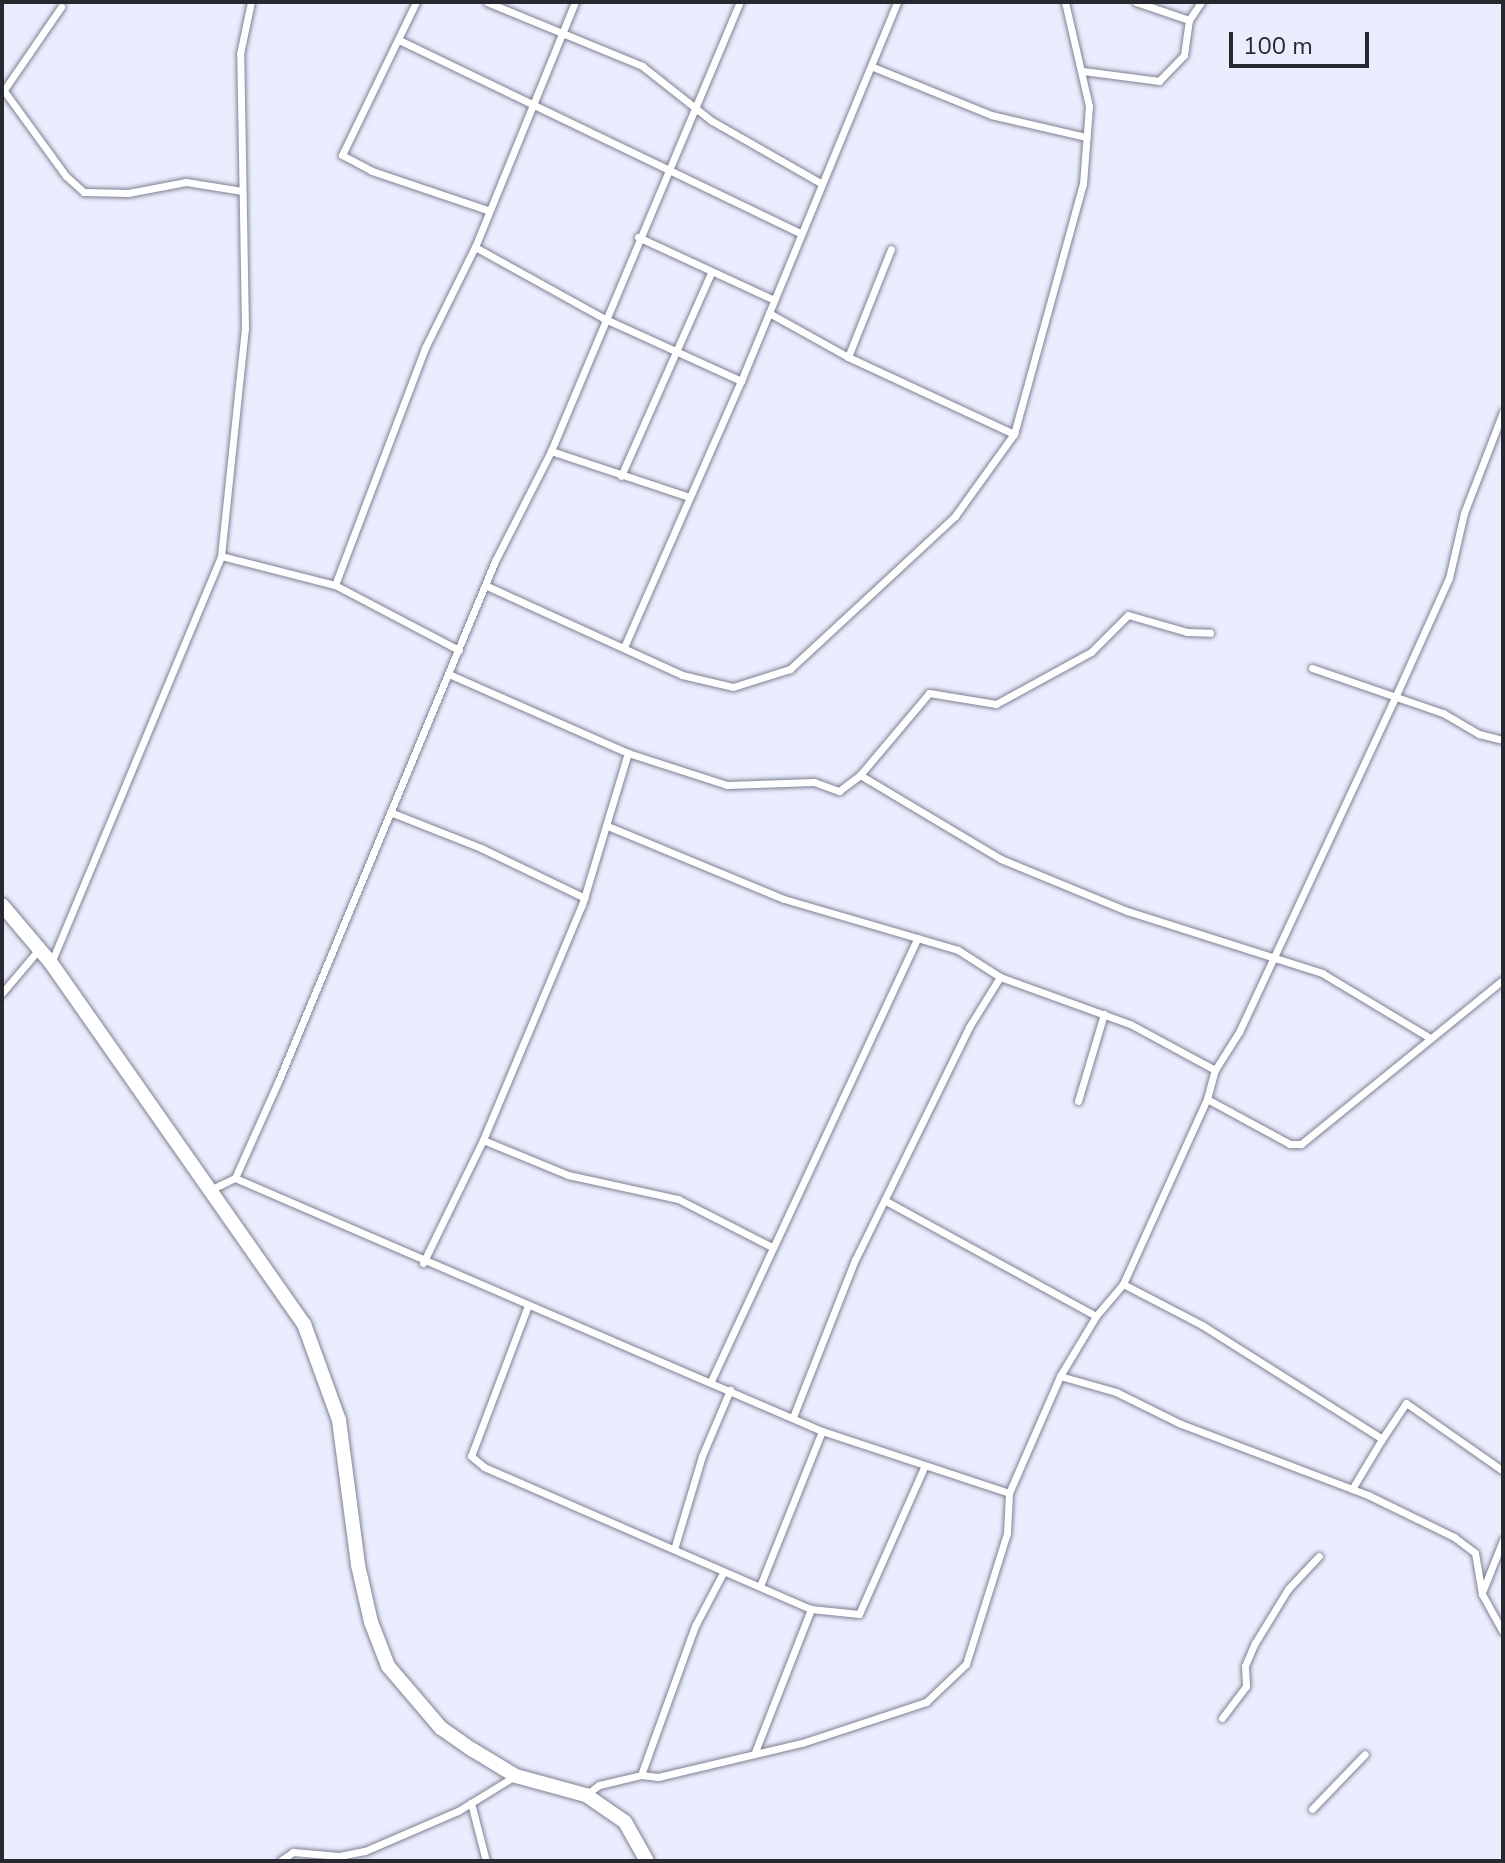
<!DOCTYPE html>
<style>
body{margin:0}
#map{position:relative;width:1505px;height:1863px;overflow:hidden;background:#eaedfd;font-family:"Nunito Sans",sans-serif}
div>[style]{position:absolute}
.roads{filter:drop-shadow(0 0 2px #7e8193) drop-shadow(0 0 2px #7e8193)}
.street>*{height:7px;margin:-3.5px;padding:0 3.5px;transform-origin:3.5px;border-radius:3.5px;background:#fff}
.highway>*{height:14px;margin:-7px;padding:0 7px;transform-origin:7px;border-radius:7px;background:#fff}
span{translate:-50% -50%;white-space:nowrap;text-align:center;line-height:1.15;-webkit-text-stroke:6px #eaedfd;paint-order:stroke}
.frame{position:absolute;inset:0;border:4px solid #282930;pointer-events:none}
.scale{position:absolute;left:1229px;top:32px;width:140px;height:36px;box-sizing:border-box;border:4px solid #282930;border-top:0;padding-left:10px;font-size:24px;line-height:28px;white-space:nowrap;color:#282930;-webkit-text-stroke:6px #eaedfd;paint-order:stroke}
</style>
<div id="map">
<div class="roads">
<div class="street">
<div style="left:416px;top:2px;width:170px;rotate:115.8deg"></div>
<div style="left:342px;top:155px;width:34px;rotate:28deg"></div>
<div style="left:372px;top:171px;width:121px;rotate:18.7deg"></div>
<div style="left:487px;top:2px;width:168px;rotate:22.4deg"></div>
<div style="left:642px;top:66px;width:89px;rotate:38.2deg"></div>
<div style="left:712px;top:121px;width:123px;rotate:29.7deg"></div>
<div style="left:1136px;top:2px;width:56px;rotate:18.8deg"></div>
<div style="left:399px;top:40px;width:445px;rotate:25.7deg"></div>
<div style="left:873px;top:67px;width:127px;rotate:22.1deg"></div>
<div style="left:991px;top:115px;width:98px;rotate:13deg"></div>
<div style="left:1083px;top:71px;width:77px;rotate:7.5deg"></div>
<div style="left:1159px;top:81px;width:36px;rotate:-46deg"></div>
<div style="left:1184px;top:55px;width:35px;rotate:-82deg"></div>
<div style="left:1189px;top:20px;width:22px;rotate:-56deg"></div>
<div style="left:2px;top:88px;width:109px;rotate:54deg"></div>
<div style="left:66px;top:176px;width:24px;rotate:42deg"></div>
<div style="left:84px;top:192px;width:44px;rotate:1.3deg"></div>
<div style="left:128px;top:193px;width:59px;rotate:-10.7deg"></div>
<div style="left:186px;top:182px;width:57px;rotate:9.1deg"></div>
<div style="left:4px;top:90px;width:101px;rotate:-55.5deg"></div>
<div style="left:638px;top:237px;width:148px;rotate:24.8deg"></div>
<div style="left:475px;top:247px;width:146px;rotate:29deg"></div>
<div style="left:603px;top:318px;width:152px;rotate:24.5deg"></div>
<div style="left:769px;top:313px;width:90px;rotate:29.1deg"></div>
<div style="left:848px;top:357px;width:183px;rotate:24.9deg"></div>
<div style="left:848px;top:357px;width:116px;rotate:-68.3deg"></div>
<div style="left:551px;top:451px;width:145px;rotate:18.4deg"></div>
<div style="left:621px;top:476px;width:220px;rotate:-66.1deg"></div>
<div style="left:221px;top:556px;width:118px;rotate:14.3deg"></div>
<div style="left:335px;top:585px;width:140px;rotate:27.7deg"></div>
<div style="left:335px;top:585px;width:254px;rotate:-69.2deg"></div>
<div style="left:425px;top:348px;width:113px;rotate:-63.7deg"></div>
<div style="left:475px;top:247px;width:265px;rotate:-67.8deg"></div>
<div style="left:487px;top:586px;width:214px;rotate:24.5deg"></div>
<div style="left:682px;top:675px;width:52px;rotate:13.2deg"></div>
<div style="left:733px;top:687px;width:60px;rotate:-17.5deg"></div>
<div style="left:790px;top:669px;width:225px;rotate:-42.8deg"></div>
<div style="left:955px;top:516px;width:101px;rotate:-54.3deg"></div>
<div style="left:1014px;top:434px;width:259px;rotate:-74.6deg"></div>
<div style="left:1083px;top:184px;width:78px;rotate:-85.6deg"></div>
<div style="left:1089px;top:106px;width:107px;rotate:-103deg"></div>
<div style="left:625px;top:645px;width:288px;rotate:-66.3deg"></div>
<div style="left:741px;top:381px;width:410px;rotate:-67.6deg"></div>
<div style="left:1312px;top:668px;width:139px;rotate:19deg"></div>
<div style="left:1443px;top:713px;width:42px;rotate:30.3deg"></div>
<div style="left:1479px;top:734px;width:25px;rotate:14deg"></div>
<div style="left:451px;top:675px;width:193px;rotate:23.8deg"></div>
<div style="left:628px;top:753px;width:104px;rotate:17.9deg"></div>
<div style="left:727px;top:785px;width:87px;rotate:-2deg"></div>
<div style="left:814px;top:782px;width:27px;rotate:20deg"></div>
<div style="left:839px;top:791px;width:26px;rotate:-37deg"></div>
<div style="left:860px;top:775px;width:107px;rotate:-49.9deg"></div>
<div style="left:929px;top:693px;width:68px;rotate:9.3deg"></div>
<div style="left:996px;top:704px;width:108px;rotate:-28.7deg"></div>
<div style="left:1091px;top:652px;width:52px;rotate:-45deg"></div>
<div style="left:1128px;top:615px;width:61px;rotate:16.1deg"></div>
<div style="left:1187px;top:632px;width:23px;rotate:2deg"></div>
<div style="left:860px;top:775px;width:164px;rotate:30.8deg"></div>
<div style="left:1001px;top:859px;width:136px;rotate:22.4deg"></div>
<div style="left:1127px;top:911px;width:205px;rotate:17.6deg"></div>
<div style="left:1322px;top:973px;width:126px;rotate:31deg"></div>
<div style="left:390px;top:812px;width:98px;rotate:21.6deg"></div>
<div style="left:481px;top:848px;width:115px;rotate:25.7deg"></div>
<div style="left:610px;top:827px;width:188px;rotate:22.5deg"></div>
<div style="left:784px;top:899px;width:181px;rotate:16.3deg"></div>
<div style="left:958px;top:950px;width:50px;rotate:32.7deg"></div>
<div style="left:1000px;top:977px;width:138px;rotate:19.9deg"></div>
<div style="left:1130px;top:1024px;width:97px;rotate:28.4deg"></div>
<div style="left:51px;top:963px;width:441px;rotate:-67.3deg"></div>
<div style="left:221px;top:556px;width:229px;rotate:-84deg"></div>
<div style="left:245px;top:328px;width:274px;rotate:-91deg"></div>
<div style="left:240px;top:54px;width:53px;rotate:-78.1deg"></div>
<div style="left:2px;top:993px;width:57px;rotate:-49.9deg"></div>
<div style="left:1207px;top:1099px;width:94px;rotate:28.5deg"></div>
<div style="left:1290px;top:1144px;width:11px"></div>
<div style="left:1301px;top:1144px;width:260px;rotate:-39.1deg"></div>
<div style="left:1078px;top:1101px;width:91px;rotate:-73.4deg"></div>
<div style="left:483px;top:1140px;width:92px;rotate:22.4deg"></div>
<div style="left:568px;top:1175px;width:113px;rotate:12.3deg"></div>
<div style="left:678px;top:1199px;width:103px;rotate:27.1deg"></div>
<div style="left:235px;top:1178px;width:639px;rotate:23.32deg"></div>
<div style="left:822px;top:1431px;width:197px;rotate:18.3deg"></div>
<div style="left:212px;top:1189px;width:25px;rotate:-26deg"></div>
<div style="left:235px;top:1178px;width:105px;rotate:-65.9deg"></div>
<div style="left:278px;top:1082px;width:564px;rotate:-67.39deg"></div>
<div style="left:495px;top:561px;width:123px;rotate:-63deg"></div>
<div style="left:551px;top:451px;width:487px;rotate:-67.2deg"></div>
<div style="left:886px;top:1201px;width:239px;rotate:28.7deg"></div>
<div style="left:423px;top:1263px;width:137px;rotate:-64deg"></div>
<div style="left:483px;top:1140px;width:255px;rotate:-67.2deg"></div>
<div style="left:582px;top:905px;width:159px;rotate:-73.2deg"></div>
<div style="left:1123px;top:1284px;width:89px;rotate:27.4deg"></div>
<div style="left:1202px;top:1325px;width:213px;rotate:32.3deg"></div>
<div style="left:1382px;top:1439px;width:43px;rotate:-56.3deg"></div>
<div style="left:1406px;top:1403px;width:118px;rotate:35deg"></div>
<div style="left:527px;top:1308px;width:158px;rotate:110.7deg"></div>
<div style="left:471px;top:1456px;width:17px;rotate:40deg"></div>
<div style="left:484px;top:1467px;width:357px;rotate:23.5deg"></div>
<div style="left:811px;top:1609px;width:48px;rotate:5.9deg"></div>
<div style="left:859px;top:1614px;width:161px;rotate:-66.1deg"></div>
<div style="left:1060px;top:1376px;width:58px;rotate:15.9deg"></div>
<div style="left:1116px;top:1392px;width:72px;rotate:26.2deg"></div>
<div style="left:1181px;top:1424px;width:200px;rotate:20.8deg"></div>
<div style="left:1368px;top:1495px;width:96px;rotate:26deg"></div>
<div style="left:1454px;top:1537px;width:26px;rotate:37deg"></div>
<div style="left:1475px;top:1553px;width:42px;rotate:80.3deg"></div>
<div style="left:1482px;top:1594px;width:43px;rotate:61.1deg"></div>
<div style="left:711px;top:1381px;width:489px;rotate:-65deg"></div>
<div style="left:793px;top:1417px;width:169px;rotate:-68.5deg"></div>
<div style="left:855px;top:1260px;width:259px;rotate:-63.9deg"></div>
<div style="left:969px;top:1027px;width:59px;rotate:-58.2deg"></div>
<div style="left:1352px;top:1489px;width:58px;rotate:-59deg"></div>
<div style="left:675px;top:1546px;width:94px;rotate:-73.3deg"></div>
<div style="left:702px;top:1456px;width:72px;rotate:-67deg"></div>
<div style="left:760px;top:1586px;width:167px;rotate:-68.2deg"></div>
<div style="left:1483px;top:1590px;width:54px;rotate:-68.2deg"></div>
<div style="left:1222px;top:1718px;width:40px;rotate:-53deg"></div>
<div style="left:1246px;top:1686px;width:20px;rotate:-93deg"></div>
<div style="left:1245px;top:1666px;width:25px;rotate:-67deg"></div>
<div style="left:1255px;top:1643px;width:63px;rotate:-58.6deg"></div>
<div style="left:1288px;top:1589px;width:45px;rotate:-46.8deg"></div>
<div style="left:755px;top:1752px;width:154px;rotate:-68.6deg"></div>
<div style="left:641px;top:1775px;width:158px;rotate:-70.1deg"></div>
<div style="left:695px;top:1626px;width:60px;rotate:-62.2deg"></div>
<div style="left:586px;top:1795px;width:16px;rotate:-38deg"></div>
<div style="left:599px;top:1785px;width:43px;rotate:-13.4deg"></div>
<div style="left:641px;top:1775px;width:17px;rotate:7deg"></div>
<div style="left:658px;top:1777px;width:148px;rotate:-13.3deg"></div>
<div style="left:802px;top:1743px;width:131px;rotate:-18.3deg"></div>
<div style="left:926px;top:1702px;width:55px;rotate:-43.5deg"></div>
<div style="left:966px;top:1664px;width:137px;rotate:-72.6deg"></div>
<div style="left:1007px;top:1533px;width:40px;rotate:-87.1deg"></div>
<div style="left:1009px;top:1493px;width:128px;rotate:-66.4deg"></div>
<div style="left:1060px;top:1376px;width:70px;rotate:-59deg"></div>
<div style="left:1096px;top:1316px;width:42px;rotate:-49.8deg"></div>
<div style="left:1123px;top:1284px;width:203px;rotate:-65.6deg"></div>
<div style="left:1207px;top:1099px;width:30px;rotate:-75deg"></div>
<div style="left:1215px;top:1070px;width:45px;rotate:-57.7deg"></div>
<div style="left:1239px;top:1032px;width:364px;rotate:-65deg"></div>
<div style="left:1393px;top:702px;width:136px;rotate:-65.7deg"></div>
<div style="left:1449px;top:578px;width:67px;rotate:-77deg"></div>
<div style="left:1464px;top:513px;width:108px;rotate:-68.9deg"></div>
<div style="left:471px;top:1803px;width:60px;rotate:75.5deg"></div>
<div style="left:1312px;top:1809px;width:76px;rotate:-46.1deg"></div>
<div style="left:280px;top:1861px;width:16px;rotate:-35deg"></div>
<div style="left:293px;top:1852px;width:46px;rotate:5deg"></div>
<div style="left:339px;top:1856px;width:26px;rotate:-11deg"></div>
<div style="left:365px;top:1851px;width:101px;rotate:-23.3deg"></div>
<div style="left:458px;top:1811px;width:67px;rotate:-31.6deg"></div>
</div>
<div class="highway">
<div style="left:2px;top:905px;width:76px;rotate:49.8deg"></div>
<div style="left:51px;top:963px;width:441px;rotate:55deg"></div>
<div style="left:304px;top:1324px;width:102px;rotate:70deg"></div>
<div style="left:339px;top:1420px;width:146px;rotate:82.5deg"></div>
<div style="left:358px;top:1565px;width:58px;rotate:77.2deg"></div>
<div style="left:371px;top:1622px;width:47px;rotate:68.9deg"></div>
<div style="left:388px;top:1666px;width:82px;rotate:49.5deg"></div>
<div style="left:441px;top:1728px;width:39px;rotate:35deg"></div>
<div style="left:473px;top:1750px;width:50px;rotate:31.2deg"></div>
<div style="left:516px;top:1776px;width:73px;rotate:15.2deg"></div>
<div style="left:586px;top:1795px;width:47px;rotate:34.7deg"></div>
<div style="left:625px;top:1822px;width:45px;rotate:60.6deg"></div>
</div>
</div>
<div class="frame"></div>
<div class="scale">100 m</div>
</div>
